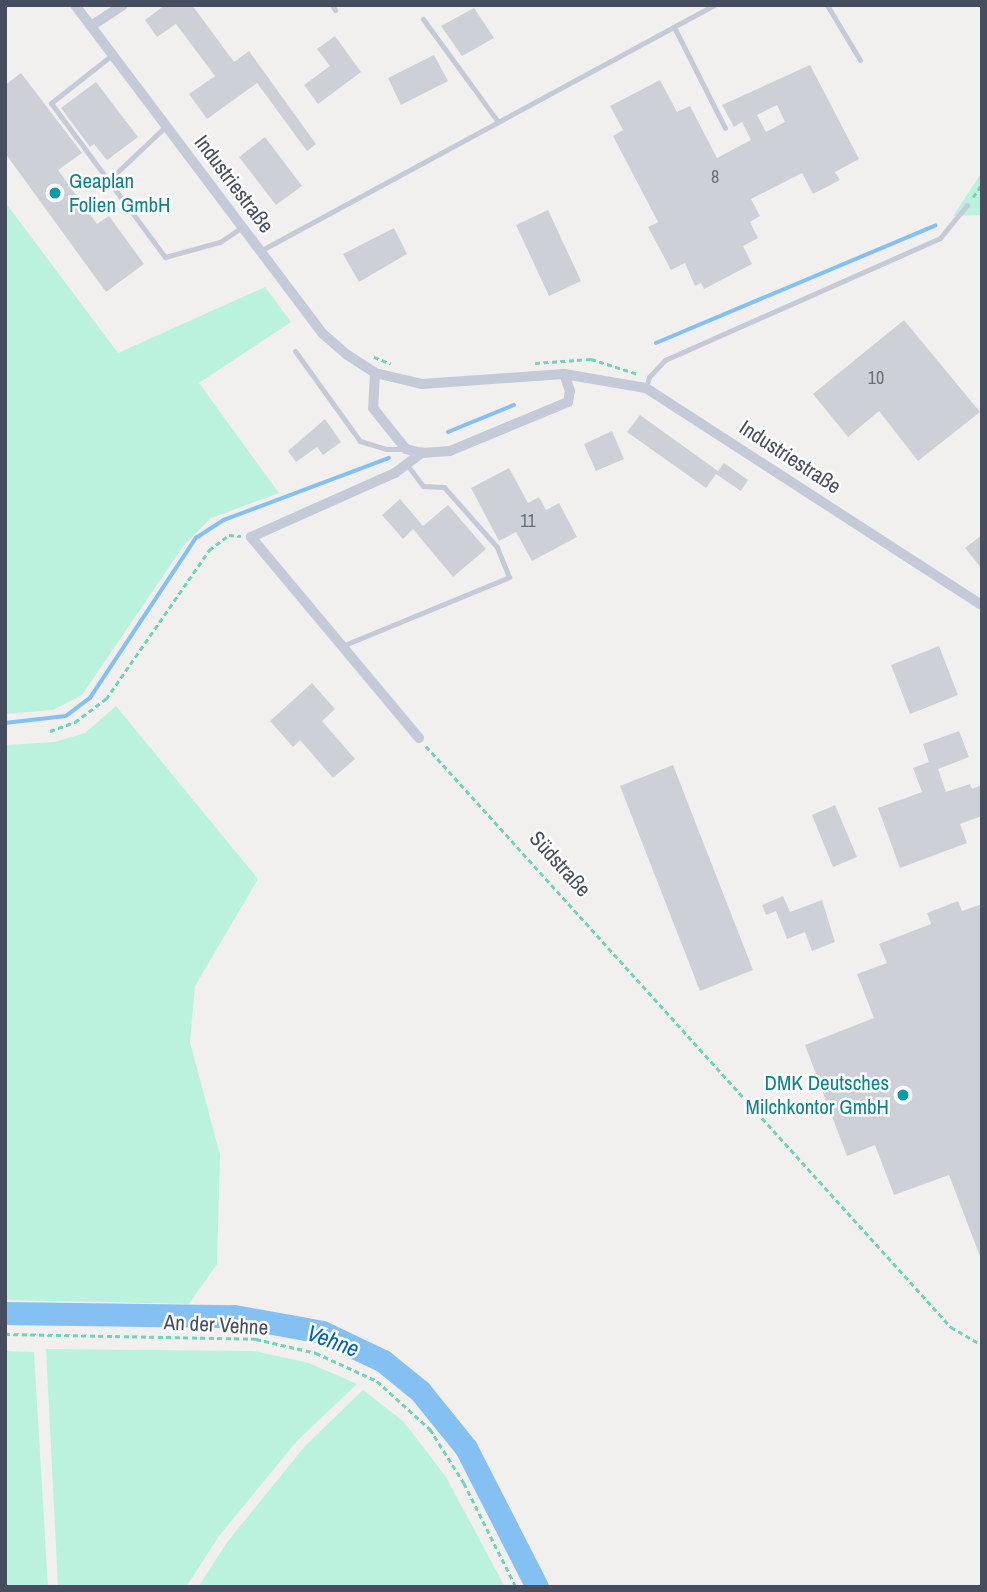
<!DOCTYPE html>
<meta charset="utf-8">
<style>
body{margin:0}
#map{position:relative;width:987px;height:1592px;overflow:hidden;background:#f2f0ef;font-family:"Archivo Narrow",sans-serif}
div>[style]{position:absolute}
.green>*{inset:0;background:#bbf2de}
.stream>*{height:3.5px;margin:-1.75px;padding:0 1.75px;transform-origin:1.75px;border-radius:1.75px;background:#85c0f2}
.river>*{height:23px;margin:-11.5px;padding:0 11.5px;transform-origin:11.5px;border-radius:11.5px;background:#85c0f2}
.building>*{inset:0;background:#ced0d7}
.path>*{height:2.5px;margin-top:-1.25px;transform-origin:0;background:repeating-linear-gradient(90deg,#70d3bb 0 5px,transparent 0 8.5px)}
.service>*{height:5px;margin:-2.5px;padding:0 2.5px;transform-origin:2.5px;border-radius:2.5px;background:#c5cad8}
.minor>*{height:10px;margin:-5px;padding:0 5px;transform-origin:5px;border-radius:5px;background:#c5cad8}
.dots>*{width:19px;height:19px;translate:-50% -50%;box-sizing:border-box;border:4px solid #fff;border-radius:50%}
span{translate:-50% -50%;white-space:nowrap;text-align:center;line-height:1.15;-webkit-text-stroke:5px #fff;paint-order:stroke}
.number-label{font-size:18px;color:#686e7c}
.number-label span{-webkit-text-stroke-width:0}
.culture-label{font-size:21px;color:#0d838f}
.left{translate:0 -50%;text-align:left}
.right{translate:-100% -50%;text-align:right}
.street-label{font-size:21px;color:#464d5e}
.water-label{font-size:23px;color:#0263b5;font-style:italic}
.frame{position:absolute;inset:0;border:7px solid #464d5e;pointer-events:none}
</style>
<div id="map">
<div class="green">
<div style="clip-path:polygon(982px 172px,982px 215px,953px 216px)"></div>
<div style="clip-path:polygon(5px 202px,118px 353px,265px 287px,291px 322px,199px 383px,279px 493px,211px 518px,184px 545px,82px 695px,53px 710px,5px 714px)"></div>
<div style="clip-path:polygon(116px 706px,258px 879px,195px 986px,190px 1042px,220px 1155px,217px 1264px,189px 1304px,5px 1300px,5px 745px,55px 742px,85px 733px)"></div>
<div style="clip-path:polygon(46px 1349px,254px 1351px,309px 1363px,357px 1384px,297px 1441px,219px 1536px,186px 1587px,58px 1587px)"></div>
<div style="clip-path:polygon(5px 1351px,34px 1352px,48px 1587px,5px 1587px)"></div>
<div style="clip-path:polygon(363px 1390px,404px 1422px,446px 1477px,505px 1587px,198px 1587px,228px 1541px,305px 1446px)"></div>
</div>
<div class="stream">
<div style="left:656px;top:343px;width:303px;rotate:-22.8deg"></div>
<div style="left:448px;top:432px;width:71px;rotate:-22.2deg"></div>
<div style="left:5px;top:723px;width:61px;rotate:-6.5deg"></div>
<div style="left:66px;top:716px;width:30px;rotate:-37deg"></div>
<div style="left:90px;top:698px;width:192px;rotate:-56.5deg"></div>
<div style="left:196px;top:538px;width:33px;rotate:-33deg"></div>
<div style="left:224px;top:520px;width:176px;rotate:-20.6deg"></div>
</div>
<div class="river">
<div style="left:5px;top:1313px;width:229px;rotate:0.8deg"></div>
<div style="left:234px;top:1316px;width:89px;rotate:10.3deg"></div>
<div style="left:322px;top:1332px;width:68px;rotate:25.4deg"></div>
<div style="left:383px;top:1361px;width:48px;rotate:39deg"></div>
<div style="left:420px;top:1391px;width:73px;rotate:51.1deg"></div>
<div style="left:466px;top:1448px;width:156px;rotate:62.9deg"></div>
</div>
<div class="building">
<div style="clip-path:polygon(165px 5px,192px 5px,234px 62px,249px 51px,316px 144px,307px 151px,257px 83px,207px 119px,189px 94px,215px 76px,176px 24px,157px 37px,145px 20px)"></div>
<div style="clip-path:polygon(474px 8px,494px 38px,462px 56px,441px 26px)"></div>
<div style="clip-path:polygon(335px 36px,361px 72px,318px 104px,304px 85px,330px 66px,317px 49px)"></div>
<div style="clip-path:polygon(434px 55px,448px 81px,401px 105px,388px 78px)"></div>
<div style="clip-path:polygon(evenodd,810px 65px,859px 159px,835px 172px,840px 180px,813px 194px,802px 173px,751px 199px,760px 216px,750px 222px,758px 238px,743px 246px,752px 264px,704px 289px,701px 283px,695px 286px,685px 263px,671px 270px,648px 227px,658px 222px,613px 136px,623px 130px,610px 106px,660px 80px,677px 112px,690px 106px,717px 158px,751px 140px,742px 122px,734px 127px,722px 105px,810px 65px,777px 105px,785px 122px,766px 132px,757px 115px,777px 105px)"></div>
<div style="clip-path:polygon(21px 73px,82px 153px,58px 170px,97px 224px,109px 216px,144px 264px,106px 292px,5px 153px,5px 85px)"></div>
<div style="clip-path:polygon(96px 82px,138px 137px,107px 160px,94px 144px,90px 147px,61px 108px)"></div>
<div style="clip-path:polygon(265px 137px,302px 186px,276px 205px,239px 157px)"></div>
<div style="clip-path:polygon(548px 210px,581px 281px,549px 296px,516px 225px)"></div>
<div style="clip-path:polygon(394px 228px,407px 254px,359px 282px,343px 254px)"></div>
<div style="clip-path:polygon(904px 320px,980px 412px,918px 461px,879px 411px,848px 437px,813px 394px)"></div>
<div style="clip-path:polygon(640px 415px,718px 471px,724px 463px,748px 480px,741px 491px,716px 474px,706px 488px,627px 432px)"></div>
<div style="clip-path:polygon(325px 419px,341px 442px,323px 455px,317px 447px,296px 462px,288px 451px)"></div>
<div style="clip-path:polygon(612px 431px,624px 459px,596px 471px,584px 444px)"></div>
<div style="clip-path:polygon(509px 468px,528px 503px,539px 497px,546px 510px,559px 503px,577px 537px,532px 561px,516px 532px,499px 541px,471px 488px)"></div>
<div style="clip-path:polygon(400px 499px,423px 526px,448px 505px,486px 549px,453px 577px,413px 529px,403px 539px,382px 515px)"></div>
<div style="clip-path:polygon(982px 535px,982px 569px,965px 548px)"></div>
<div style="clip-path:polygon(939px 646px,958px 695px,910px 714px,891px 665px)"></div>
<div style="clip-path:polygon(312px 683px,335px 709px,322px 721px,355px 759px,333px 778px,300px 740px,293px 747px,270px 721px)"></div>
<div style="clip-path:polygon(959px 731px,969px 757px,938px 769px,946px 792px,970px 784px,972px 789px,982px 785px,982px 816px,960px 824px,967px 843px,900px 868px,878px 808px,922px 792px,913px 768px,929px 762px,923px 744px)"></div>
<div style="clip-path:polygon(673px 765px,753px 970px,700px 991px,620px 786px)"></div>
<div style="clip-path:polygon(835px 805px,857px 857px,833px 867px,812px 815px)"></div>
<div style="clip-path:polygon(783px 896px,790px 912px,822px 900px,835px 942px,812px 951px,805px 932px,787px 939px,776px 911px,766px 915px,762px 905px)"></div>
<div style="clip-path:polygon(958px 901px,962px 911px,982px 904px,981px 1259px,949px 1175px,894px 1195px,875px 1145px,847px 1156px,805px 1045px,874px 1018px,857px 974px,887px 963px,879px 944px,931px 924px,927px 913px)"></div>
</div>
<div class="path">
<div style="left:973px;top:197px;width:16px;rotate:-55deg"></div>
<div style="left:374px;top:357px;width:18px;rotate:22deg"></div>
<div style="left:535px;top:363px;width:56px;rotate:-4.1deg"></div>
<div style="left:591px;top:359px;width:49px;rotate:17.7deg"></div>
<div style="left:50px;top:731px;width:27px;rotate:-20deg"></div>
<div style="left:75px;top:722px;width:39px;rotate:-37deg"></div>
<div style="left:106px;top:699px;width:181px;rotate:-55.3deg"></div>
<div style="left:209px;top:550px;width:25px;rotate:-37deg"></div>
<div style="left:229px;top:535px;width:12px;rotate:5deg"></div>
<div style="left:426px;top:746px;width:783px;rotate:47.9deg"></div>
<div style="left:951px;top:1327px;width:36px;rotate:30deg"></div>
<div style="left:5px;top:1334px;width:251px;rotate:1.1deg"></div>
<div style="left:256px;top:1339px;width:62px;rotate:13.1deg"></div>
<div style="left:316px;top:1353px;width:67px;rotate:24.7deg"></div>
<div style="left:377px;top:1381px;width:72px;rotate:42.2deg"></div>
<div style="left:430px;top:1429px;width:64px;rotate:57.8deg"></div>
<div style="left:464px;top:1483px;width:116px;rotate:63.4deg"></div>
</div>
<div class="service">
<div style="left:332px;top:5px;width:6px;rotate:59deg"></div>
<div style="left:827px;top:5px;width:64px;rotate:59deg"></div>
<div style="left:423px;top:19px;width:127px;rotate:53.9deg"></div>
<div style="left:674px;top:27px;width:113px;rotate:63.2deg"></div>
<div style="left:112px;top:55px;width:78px;rotate:141.8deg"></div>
<div style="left:51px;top:103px;width:192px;rotate:53.5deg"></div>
<div style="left:165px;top:257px;width:57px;rotate:-15.3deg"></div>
<div style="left:220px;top:242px;width:27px;rotate:-34deg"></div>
<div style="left:108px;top:181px;width:80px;rotate:-43.5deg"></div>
<div style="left:260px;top:251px;width:516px;rotate:-28.45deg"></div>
<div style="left:295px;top:351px;width:111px;rotate:54.2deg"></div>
<div style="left:360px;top:441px;width:27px;rotate:17deg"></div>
<div style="left:386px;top:449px;width:20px"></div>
<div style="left:646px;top:388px;width:11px;rotate:-75deg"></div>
<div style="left:649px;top:377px;width:23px;rotate:-47deg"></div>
<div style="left:665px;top:360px;width:301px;rotate:-23.9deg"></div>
<div style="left:940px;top:238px;width:43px;rotate:-50.7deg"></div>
<div style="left:342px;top:646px;width:181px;rotate:-22.4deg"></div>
<div style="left:509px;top:577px;width:32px;rotate:-112deg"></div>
<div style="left:497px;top:547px;width:80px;rotate:-131.5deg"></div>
<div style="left:444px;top:487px;width:21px;rotate:-177deg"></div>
<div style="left:423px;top:486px;width:26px;rotate:-127deg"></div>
</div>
<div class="minor">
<div style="left:75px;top:5px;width:411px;rotate:53deg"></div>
<div style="left:322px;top:333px;width:32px;rotate:41deg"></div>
<div style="left:346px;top:354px;width:35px;rotate:33deg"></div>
<div style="left:375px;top:373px;width:48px;rotate:13.2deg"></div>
<div style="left:422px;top:384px;width:142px;rotate:-4deg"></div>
<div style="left:564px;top:374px;width:83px;rotate:9.7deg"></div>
<div style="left:646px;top:388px;width:400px;rotate:32.9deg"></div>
<div style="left:91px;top:26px;width:38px;rotate:-33deg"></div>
<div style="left:375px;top:373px;width:35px;rotate:93deg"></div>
<div style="left:373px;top:408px;width:53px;rotate:51.2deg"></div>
<div style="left:406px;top:449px;width:16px;rotate:14deg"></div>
<div style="left:422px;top:453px;width:28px;rotate:-4deg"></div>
<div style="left:450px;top:451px;width:128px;rotate:-22.6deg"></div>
<div style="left:568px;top:402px;width:11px;rotate:-80deg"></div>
<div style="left:570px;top:391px;width:18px;rotate:-109deg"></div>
<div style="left:419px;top:738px;width:262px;rotate:-129.9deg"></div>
<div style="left:251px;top:537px;width:158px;rotate:-24deg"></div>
<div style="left:395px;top:473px;width:34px;rotate:-37deg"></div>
</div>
<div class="dots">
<div style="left:55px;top:193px;background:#0f9aa8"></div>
<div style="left:903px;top:1095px;background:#0f9aa8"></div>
</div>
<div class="number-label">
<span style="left:715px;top:177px">8</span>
<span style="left:876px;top:378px">10</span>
<span style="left:528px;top:521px">11</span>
</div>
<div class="culture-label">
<span class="left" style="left:69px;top:193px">Geaplan<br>Folien GmbH</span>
<span class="right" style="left:889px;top:1095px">DMK Deutsches<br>Milchkontor GmbH</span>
</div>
<div class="street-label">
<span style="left:234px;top:184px;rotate:53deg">Industriestraße</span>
<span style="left:790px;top:457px;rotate:33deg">Industriestraße</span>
<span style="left:560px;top:864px;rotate:48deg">Südstraße</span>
<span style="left:216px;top:1325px;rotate:3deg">An der Vehne</span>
</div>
<div class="water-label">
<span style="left:333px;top:1341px;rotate:20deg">Vehne</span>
</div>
<div class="frame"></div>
</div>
